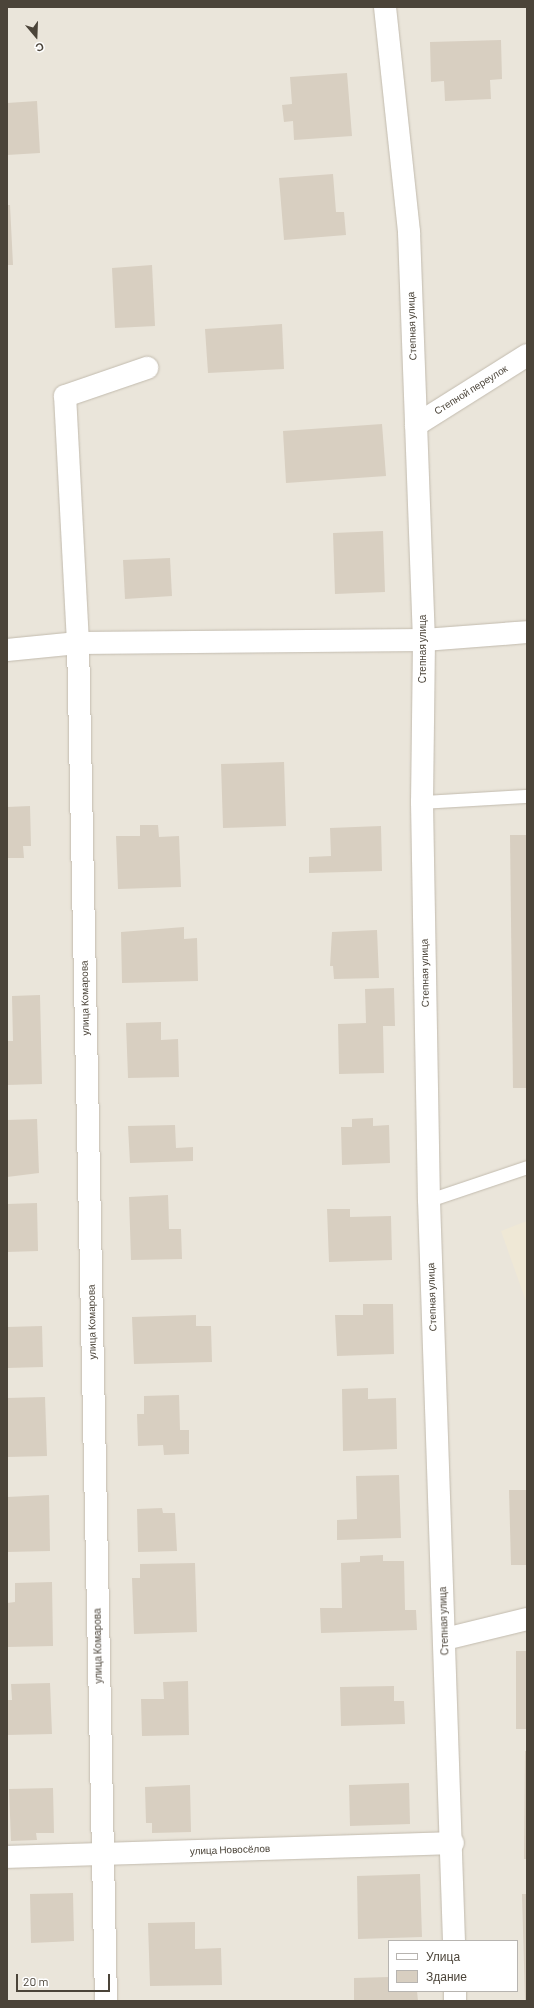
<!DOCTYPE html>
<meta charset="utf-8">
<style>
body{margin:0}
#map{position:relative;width:534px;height:2008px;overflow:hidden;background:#f6f3ec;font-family:Barlow,sans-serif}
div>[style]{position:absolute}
.residential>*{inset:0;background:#eae5da}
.education>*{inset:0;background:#efe8d6}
.building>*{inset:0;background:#d8cfc1}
.roads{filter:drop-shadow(0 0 1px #c2bbae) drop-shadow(0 0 1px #c2bbae)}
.lane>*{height:13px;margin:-6.5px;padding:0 6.5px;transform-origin:6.5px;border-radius:6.5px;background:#fff}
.street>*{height:22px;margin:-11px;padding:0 11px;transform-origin:11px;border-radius:11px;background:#fff}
span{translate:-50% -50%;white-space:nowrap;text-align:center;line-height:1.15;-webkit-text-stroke:3px #fff;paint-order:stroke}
.street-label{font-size:10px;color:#4b4439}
.frame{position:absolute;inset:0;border:8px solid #4b4439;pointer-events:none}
.legend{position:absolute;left:388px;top:1940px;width:130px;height:52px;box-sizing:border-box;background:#fff;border:1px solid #b7b4b0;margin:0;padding:5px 7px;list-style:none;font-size:12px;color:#4b4439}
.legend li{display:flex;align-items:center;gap:8px;height:20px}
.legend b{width:20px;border:1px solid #b7b4b0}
.north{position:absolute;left:16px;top:16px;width:40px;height:40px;-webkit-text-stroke:3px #fff;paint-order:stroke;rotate:161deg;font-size:11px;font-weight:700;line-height:16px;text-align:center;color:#4b4439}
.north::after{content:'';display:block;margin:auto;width:14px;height:18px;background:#4b4439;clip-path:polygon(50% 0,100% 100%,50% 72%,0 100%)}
.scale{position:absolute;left:16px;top:1974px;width:94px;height:18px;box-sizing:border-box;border:2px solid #4b4439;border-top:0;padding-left:5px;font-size:12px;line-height:14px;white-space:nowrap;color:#4b4439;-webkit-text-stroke:3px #fff;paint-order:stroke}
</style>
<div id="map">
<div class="residential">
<div style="clip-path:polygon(evenodd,7px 7px,527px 7px,527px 2001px,7px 2001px,7px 7px,389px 1941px,517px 1941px,517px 1991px,389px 1991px,389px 1941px)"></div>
</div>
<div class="education">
<div style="clip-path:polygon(527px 1221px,527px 1304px,501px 1231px)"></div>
</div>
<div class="building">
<div style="clip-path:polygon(501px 40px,502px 79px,490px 80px,491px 99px,445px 101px,444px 81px,431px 82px,430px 42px)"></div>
<div style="clip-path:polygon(347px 73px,352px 136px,294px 140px,293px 121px,284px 122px,282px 105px,292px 104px,290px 77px)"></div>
<div style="clip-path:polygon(37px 101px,40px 153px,7px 155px,7px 103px)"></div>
<div style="clip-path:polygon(333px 174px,336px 212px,344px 212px,346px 235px,284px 240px,279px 178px)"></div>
<div style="clip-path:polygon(7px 205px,10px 205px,13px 265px,7px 265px)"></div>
<div style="clip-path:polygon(152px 265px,155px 326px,115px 328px,112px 268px)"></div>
<div style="clip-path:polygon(282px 324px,284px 369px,208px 373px,205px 329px)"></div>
<div style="clip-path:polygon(382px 424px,386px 476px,286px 483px,283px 431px)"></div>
<div style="clip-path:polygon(383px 531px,385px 592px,335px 594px,333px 533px)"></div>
<div style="clip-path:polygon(170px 558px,172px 596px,125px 599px,123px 560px)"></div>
<div style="clip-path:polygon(284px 762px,286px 826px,223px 828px,221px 764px)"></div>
<div style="clip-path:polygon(30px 806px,31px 846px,23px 846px,24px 858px,7px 858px,7px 807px)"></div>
<div style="clip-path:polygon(140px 825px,158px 825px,159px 837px,179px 836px,181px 887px,118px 889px,116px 836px,140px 836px)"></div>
<div style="clip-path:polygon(381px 826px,382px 871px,309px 873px,309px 857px,331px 856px,330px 828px)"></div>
<div style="clip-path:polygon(510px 835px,527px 835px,527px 1088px,513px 1088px)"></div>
<div style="clip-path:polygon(184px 927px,184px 939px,197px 938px,198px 981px,122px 983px,121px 932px)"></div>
<div style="clip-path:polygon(377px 930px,379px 978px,334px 979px,333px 966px,330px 966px,332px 932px)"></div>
<div style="clip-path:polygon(394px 988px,395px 1026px,383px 1026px,384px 1073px,339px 1074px,338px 1024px,366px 1023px,365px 989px)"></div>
<div style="clip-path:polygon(40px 995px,42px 1084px,7px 1085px,7px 1041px,13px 1041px,12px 996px)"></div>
<div style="clip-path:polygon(161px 1022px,161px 1040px,178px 1039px,179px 1077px,128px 1078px,126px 1023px)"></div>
<div style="clip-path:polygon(373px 1118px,373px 1126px,389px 1125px,390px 1163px,342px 1165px,341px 1127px,352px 1127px,352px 1119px)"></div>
<div style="clip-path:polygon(37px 1119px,39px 1173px,7px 1177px,7px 1120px)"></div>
<div style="clip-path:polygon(175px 1125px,176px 1148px,193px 1147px,193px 1161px,130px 1163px,128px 1126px)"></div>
<div style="clip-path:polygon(168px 1195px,169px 1229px,181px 1229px,182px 1259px,131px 1260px,129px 1197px)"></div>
<div style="clip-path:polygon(37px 1203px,38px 1251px,7px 1252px,7px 1204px)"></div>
<div style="clip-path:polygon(327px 1209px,350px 1209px,350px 1217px,391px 1216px,392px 1260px,329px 1262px)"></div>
<div style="clip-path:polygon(363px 1304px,393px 1304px,394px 1354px,337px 1356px,335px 1315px,363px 1315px)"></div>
<div style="clip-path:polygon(196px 1315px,196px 1326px,211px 1326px,212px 1362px,134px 1364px,132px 1317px)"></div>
<div style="clip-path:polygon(42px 1326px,43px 1367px,7px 1368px,7px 1327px)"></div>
<div style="clip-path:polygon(368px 1388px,368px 1399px,396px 1398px,397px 1449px,343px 1451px,342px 1389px)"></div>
<div style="clip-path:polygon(179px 1395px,180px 1430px,189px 1430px,189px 1454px,164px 1455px,163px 1445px,138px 1446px,137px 1414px,144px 1414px,144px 1396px)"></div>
<div style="clip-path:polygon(45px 1397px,47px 1456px,7px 1457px,7px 1398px)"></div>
<div style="clip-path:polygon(399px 1475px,401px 1538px,337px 1540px,337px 1520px,357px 1519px,356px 1476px)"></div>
<div style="clip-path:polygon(509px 1490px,527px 1490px,527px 1565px,511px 1565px)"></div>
<div style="clip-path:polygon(49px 1495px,50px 1551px,7px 1552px,7px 1497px)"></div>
<div style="clip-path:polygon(162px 1508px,163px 1513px,175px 1513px,177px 1551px,138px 1552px,137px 1509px)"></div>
<div style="clip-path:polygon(383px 1555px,383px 1561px,404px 1561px,405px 1610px,416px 1610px,417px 1630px,321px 1633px,320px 1608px,342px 1608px,341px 1563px,360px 1562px,360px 1556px)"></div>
<div style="clip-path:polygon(195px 1563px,197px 1632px,134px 1634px,132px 1578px,140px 1578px,140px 1564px)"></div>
<div style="clip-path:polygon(52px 1582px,53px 1646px,7px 1647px,7px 1603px,15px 1602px,15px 1583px)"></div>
<div style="clip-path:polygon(516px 1651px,527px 1651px,527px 1729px,516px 1729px)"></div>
<div style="clip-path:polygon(188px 1681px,189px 1735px,142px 1736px,141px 1699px,164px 1699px,163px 1682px)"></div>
<div style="clip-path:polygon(50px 1683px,52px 1734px,7px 1735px,7px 1700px,12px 1700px,11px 1684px)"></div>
<div style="clip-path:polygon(394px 1686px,394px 1701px,404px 1701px,405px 1724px,341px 1726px,340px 1687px)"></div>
<div style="clip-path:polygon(525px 1751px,527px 1751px,527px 1859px,524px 1859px)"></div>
<div style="clip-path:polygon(409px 1783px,410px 1824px,350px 1826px,349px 1785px)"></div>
<div style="clip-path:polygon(190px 1785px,191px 1832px,152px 1833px,152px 1823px,146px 1823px,145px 1787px)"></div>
<div style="clip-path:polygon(53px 1788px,54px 1833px,36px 1833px,37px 1840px,11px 1841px,9px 1789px)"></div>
<div style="clip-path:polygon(420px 1874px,422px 1937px,358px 1939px,357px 1876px)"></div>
<div style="clip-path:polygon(73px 1893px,74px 1941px,31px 1943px,30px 1894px)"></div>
<div style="clip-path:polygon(522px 1894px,527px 1894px,527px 2000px,525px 2000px)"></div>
<div style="clip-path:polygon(195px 1922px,195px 1949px,221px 1948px,222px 1985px,150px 1986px,148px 1923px)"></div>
<div style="clip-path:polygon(389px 1977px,389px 1991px,417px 1991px,418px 2001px,354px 2001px,354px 1978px)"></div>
</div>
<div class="roads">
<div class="lane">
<div style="left:422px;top:802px;width:105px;rotate:-3.3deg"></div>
<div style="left:429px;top:1200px;width:103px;rotate:-18.6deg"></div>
</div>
<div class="street">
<div style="left:385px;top:7px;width:226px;rotate:83.9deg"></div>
<div style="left:409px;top:232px;width:408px;rotate:87.9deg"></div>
<div style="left:424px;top:640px;width:162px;rotate:90.7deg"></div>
<div style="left:422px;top:802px;width:398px;rotate:89deg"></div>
<div style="left:429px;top:1200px;width:741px;rotate:88.07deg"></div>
<div style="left:416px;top:425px;width:131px;rotate:-32.2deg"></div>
<div style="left:7px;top:650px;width:71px;rotate:-5.6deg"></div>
<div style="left:78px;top:643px;width:346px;rotate:-0.5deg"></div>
<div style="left:424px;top:640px;width:103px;rotate:-4.4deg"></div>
<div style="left:445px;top:1639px;width:84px;rotate:-13.7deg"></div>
<div style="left:7px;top:1857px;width:446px;rotate:-1.8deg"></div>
<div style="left:455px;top:1991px;width:10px;rotate:90deg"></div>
<div style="left:106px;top:2001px;width:1358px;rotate:-91.18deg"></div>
<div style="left:78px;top:643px;width:247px;rotate:-93deg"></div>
<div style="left:65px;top:396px;width:87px;rotate:-18.9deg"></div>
</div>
</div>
<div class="street-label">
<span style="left:412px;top:326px;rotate:-92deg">Степная улица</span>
<span style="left:471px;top:390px;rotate:-32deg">Степной переулок</span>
<span style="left:423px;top:649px;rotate:-90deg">Степная улица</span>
<span style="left:425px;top:973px;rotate:-91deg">Степная улица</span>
<span style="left:85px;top:998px;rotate:-91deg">улица Комарова</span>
<span style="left:432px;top:1297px;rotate:-92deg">Степная улица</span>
<span style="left:92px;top:1322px;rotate:-91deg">улица Комарова</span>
<span style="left:444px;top:1621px;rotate:-92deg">Степная улица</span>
<span style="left:98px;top:1646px;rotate:-91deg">улица Комарова</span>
<span style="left:230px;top:1850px;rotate:-2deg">улица Новосёлов</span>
</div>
<div class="frame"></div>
<ul class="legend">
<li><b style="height:5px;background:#fff"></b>Улица</li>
<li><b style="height:11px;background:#d8cfc1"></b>Здание</li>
</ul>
<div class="north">С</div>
<div class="scale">20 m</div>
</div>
